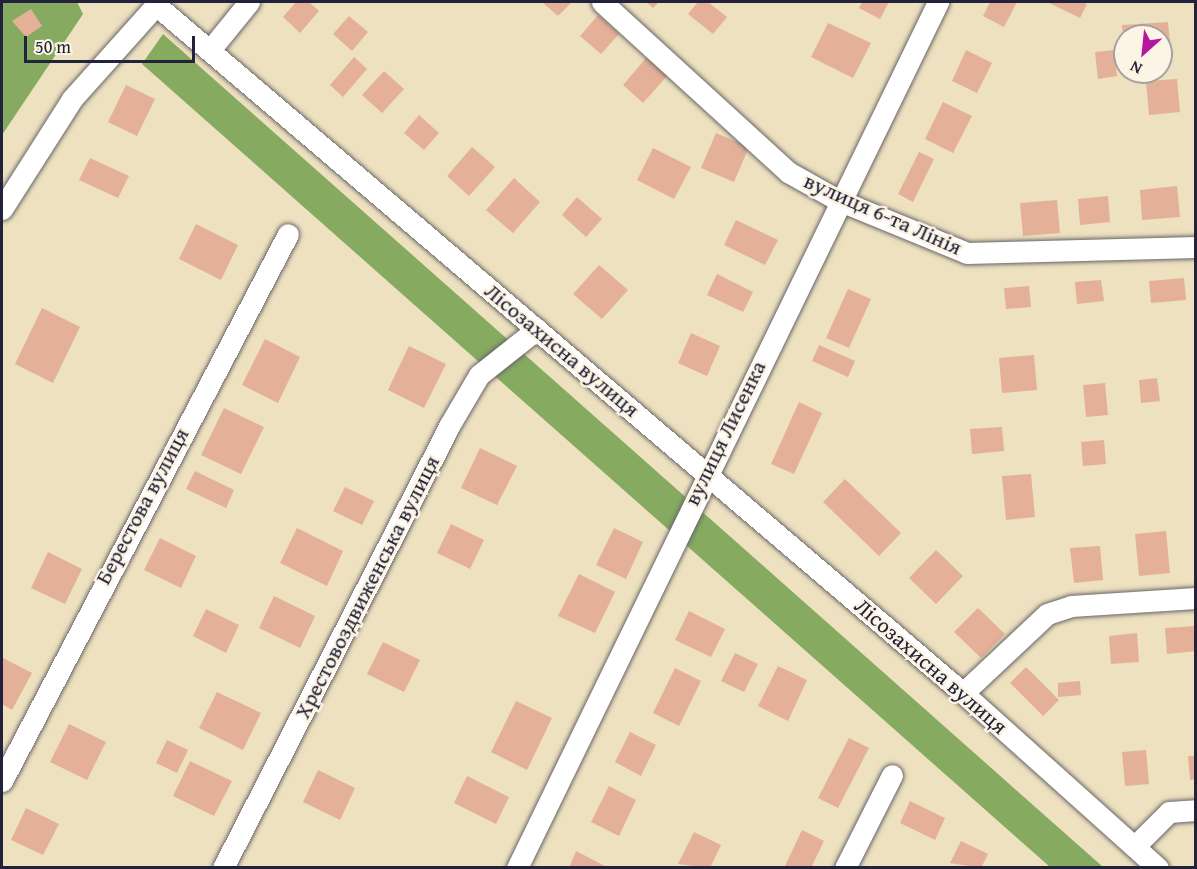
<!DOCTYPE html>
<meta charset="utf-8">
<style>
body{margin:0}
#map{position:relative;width:1197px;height:869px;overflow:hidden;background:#ede1bf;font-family:"Gentium Book Plus",serif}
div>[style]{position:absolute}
.forest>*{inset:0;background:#85aa60}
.building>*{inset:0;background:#e4b198}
.roads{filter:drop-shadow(0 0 2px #696569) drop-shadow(0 0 2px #696569)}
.minor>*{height:21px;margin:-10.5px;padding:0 10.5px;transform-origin:10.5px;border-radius:10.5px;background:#fff}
span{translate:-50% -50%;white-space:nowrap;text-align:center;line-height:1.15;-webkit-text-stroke:5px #fcf5e5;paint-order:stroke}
.street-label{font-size:22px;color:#22223b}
.frame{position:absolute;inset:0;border:3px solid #22223b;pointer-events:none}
.north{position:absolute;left:1113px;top:24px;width:60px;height:60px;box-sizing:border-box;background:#fcf5e5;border:2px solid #a5a1a1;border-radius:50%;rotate:207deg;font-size:16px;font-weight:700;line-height:24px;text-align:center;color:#22223b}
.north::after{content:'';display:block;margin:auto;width:21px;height:27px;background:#b5179e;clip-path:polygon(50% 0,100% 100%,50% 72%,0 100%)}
.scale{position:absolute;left:24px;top:36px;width:171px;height:27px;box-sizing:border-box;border:3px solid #22223b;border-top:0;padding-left:8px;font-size:18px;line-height:21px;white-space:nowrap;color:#22223b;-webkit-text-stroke:4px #fcf5e5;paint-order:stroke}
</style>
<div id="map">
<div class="forest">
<div style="clip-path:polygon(2px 2px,77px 2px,83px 14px,2px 135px)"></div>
<div style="clip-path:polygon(163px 34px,1103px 867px,1050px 867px,142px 64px)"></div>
</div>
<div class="building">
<div style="clip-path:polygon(296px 2px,309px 2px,319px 11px,300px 33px,283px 17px)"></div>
<div style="clip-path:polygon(542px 2px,572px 2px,558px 16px)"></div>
<div style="clip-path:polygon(646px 2px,659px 2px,653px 8px)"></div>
<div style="clip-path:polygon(698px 2px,708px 2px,727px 17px,713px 34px,688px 14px)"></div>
<div style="clip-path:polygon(862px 2px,889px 2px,880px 19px,859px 8px)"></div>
<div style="clip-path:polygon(990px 2px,1017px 2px,1004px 27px,983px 16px)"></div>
<div style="clip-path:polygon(1047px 2px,1081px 2px,1087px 4px,1080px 18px)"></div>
<div style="clip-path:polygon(31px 9px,42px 26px,26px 37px,12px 21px)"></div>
<div style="clip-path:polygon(598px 15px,619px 34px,601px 54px,580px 36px)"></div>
<div style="clip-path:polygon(349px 16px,368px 32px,352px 51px,333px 34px)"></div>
<div style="clip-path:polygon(1168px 22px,1171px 53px,1161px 54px,1161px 36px,1125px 36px,1123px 41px,1122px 25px)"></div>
<div style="clip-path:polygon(828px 23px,871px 43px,853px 78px,811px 57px)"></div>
<div style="clip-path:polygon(966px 50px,992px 63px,977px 93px,952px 81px)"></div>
<div style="clip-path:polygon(1114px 50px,1117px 76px,1098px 79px,1095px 52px)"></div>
<div style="clip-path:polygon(354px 57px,367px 69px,343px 97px,330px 85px)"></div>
<div style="clip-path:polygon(646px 58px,667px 76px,643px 103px,623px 85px)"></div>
<div style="clip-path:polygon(384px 71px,404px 89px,382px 113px,362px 95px)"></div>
<div style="clip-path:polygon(1177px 79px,1180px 112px,1149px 115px,1146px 81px)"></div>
<div style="clip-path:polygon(126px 85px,155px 99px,137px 136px,108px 122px)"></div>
<div style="clip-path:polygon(943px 102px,972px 116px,953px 153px,925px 139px)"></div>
<div style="clip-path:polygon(419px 115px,439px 133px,424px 150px,404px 133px)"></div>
<div style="clip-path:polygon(716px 133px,749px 147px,734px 182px,701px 168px)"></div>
<div style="clip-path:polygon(472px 147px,495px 167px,469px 196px,447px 176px)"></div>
<div style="clip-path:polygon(653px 148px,691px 167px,674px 199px,637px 180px)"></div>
<div style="clip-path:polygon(919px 152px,934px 159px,913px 202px,898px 194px)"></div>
<div style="clip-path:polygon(90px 158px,129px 176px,118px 198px,79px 180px)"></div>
<div style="clip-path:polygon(514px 178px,540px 202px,513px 233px,486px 210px)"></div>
<div style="clip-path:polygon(1177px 186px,1180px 217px,1142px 220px,1140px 190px)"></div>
<div style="clip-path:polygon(1108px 196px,1110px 222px,1080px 225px,1078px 199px)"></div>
<div style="clip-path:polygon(577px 197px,602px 219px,586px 237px,562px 215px)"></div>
<div style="clip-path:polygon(1057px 200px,1060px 233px,1023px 236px,1020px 203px)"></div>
<div style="clip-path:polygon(736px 220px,778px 240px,765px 265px,724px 245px)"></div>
<div style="clip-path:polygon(196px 224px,238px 245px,221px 280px,179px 259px)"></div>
<div style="clip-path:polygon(599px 265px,628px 290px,602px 319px,573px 294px)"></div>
<div style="clip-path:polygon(717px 274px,753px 292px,743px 312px,707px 295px)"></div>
<div style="clip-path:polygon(1184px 278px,1186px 300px,1151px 303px,1149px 281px)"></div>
<div style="clip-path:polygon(1101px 280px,1104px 301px,1077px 304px,1075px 282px)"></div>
<div style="clip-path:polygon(1029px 286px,1031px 307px,1006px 309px,1004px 288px)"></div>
<div style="clip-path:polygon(848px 289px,871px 299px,849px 348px,826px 338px)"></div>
<div style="clip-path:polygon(42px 308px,80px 327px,53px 383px,15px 364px)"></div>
<div style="clip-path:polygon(691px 333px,720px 346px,707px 376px,678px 363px)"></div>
<div style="clip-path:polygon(265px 339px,300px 357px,278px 403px,242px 385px)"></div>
<div style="clip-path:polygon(819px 345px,855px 361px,848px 377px,812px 361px)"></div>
<div style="clip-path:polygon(409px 346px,446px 364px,424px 408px,388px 390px)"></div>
<div style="clip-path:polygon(1034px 355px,1037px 390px,1002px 393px,999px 358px)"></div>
<div style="clip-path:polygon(1157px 378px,1160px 401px,1141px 403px,1139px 380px)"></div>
<div style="clip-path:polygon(1105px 383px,1108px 415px,1086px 417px,1083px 385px)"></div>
<div style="clip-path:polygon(799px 402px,822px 413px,794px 474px,771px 464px)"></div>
<div style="clip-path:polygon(224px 408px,264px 427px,241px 474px,201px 455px)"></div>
<div style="clip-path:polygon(1002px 427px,1004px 451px,972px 454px,970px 429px)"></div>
<div style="clip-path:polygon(1104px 440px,1106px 464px,1083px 466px,1081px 442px)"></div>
<div style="clip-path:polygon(480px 448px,517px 466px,497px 505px,461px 488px)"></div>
<div style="clip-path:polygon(195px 471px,234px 490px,226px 508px,186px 489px)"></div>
<div style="clip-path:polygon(1031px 474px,1035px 517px,1006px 520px,1002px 476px)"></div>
<div style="clip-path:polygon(845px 479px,901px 533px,879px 556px,823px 502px)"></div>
<div style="clip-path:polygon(345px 487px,374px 501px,362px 525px,333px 511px)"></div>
<div style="clip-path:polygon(451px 524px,484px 540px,470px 569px,437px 553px)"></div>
<div style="clip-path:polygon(297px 528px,343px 551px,327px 586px,280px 563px)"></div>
<div style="clip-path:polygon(614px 528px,643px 542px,626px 579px,596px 565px)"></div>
<div style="clip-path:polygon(1166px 531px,1170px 573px,1139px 576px,1135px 534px)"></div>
<div style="clip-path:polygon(160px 538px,196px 556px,181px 588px,144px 570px)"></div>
<div style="clip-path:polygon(1100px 546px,1103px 580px,1074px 583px,1070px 548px)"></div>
<div style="clip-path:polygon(936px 550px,963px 576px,936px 604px,909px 578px)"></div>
<div style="clip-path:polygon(48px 552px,82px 569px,65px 604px,31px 588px)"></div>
<div style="clip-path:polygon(579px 574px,615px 592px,595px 633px,558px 616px)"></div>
<div style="clip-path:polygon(274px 596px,315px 616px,300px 648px,259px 628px)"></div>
<div style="clip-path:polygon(978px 608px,1005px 634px,981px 658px,954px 632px)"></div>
<div style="clip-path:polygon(206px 609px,239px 625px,226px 653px,193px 636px)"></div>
<div style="clip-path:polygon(689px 611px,725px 629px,711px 657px,675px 640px)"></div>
<div style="clip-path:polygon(1196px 626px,1196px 651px,1167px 654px,1165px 628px)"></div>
<div style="clip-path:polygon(1137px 633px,1139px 662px,1111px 664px,1109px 636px)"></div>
<div style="clip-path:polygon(383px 642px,420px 660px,404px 692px,367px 674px)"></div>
<div style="clip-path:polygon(735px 653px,758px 664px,744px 692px,721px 681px)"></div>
<div style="clip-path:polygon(3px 658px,32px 673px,12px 710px,2px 704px)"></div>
<div style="clip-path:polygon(778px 666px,807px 680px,788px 721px,758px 706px)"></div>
<div style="clip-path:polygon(1026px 667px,1059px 700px,1043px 716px,1010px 683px)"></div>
<div style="clip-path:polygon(675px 668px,701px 681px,679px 726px,653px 713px)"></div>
<div style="clip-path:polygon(1080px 681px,1081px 695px,1058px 697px,1058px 683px)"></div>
<div style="clip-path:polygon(217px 692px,261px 713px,243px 750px,199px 728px)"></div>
<div style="clip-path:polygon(516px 701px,552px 718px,527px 770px,491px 752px)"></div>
<div style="clip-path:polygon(69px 724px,106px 742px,87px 780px,50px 762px)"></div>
<div style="clip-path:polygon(630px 732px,656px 745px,641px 776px,615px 762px)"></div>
<div style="clip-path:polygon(849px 738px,869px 748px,838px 808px,818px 798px)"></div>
<div style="clip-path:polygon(167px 740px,188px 750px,177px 773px,156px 763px)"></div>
<div style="clip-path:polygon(1146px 750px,1149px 784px,1125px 786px,1122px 752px)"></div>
<div style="clip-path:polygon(1188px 756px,1196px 756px,1196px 779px,1190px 780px)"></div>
<div style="clip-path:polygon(190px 761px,232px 781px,214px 816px,173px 796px)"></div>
<div style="clip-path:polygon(318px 770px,355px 788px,340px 820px,303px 802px)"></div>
<div style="clip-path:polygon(467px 776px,509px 797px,496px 824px,454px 803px)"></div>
<div style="clip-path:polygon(609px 786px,636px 800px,619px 836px,591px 822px)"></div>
<div style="clip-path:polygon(910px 801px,945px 818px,935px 840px,900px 823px)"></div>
<div style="clip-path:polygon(26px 808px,59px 824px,43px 855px,11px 840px)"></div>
<div style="clip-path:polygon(802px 830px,824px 841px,811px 868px,784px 868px)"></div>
<div style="clip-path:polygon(694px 832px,721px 845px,710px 868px,678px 864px)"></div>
<div style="clip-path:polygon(961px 841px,988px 854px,981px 868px,950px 863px)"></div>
<div style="clip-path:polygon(576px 851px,605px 866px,604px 868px,569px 868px)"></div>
</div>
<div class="roads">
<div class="minor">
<div style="left:602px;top:2px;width:252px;rotate:42.4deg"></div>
<div style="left:788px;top:172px;width:57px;rotate:29.2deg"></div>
<div style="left:838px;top:200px;width:139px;rotate:22.3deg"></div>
<div style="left:967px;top:253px;width:229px;rotate:-1.5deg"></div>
<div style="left:210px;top:50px;width:62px;rotate:-50.9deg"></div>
<div style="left:2px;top:209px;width:130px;rotate:-57.5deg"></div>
<div style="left:72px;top:99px;width:126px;rotate:-48.2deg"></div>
<div style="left:156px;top:5px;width:1060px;rotate:40.45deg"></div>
<div style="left:963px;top:693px;width:262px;rotate:41.9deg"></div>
<div style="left:963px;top:693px;width:115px;rotate:-43.2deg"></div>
<div style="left:1047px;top:614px;width:25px;rotate:-18deg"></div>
<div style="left:1071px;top:606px;width:125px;rotate:-3.7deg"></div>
<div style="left:2px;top:781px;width:617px;rotate:-62.4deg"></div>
<div style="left:1135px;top:846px;width:48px;rotate:-45deg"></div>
<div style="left:1169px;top:812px;width:27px;rotate:-4deg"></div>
<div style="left:223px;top:868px;width:496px;rotate:-62.9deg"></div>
<div style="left:449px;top:426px;width:59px;rotate:-59.5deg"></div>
<div style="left:479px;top:375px;width:74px;rotate:-38.4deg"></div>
<div style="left:517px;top:868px;width:963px;rotate:-64.07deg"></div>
<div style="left:845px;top:868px;width:104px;rotate:-63.2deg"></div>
</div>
</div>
<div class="street-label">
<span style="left:883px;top:214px;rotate:24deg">вулиця 6-та Лінія</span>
<span style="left:562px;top:350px;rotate:40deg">Лісозахисна вулиця</span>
<span style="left:725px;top:433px;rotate:-64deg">вулиця Лисенка</span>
<span style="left:142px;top:506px;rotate:-62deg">Берестова вулиця</span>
<span style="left:367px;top:587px;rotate:-63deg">Хрестовоздвиженська вулиця</span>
<span style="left:931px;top:666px;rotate:41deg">Лісозахисна вулиця</span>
</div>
<div class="frame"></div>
<div class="north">N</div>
<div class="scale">50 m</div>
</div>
